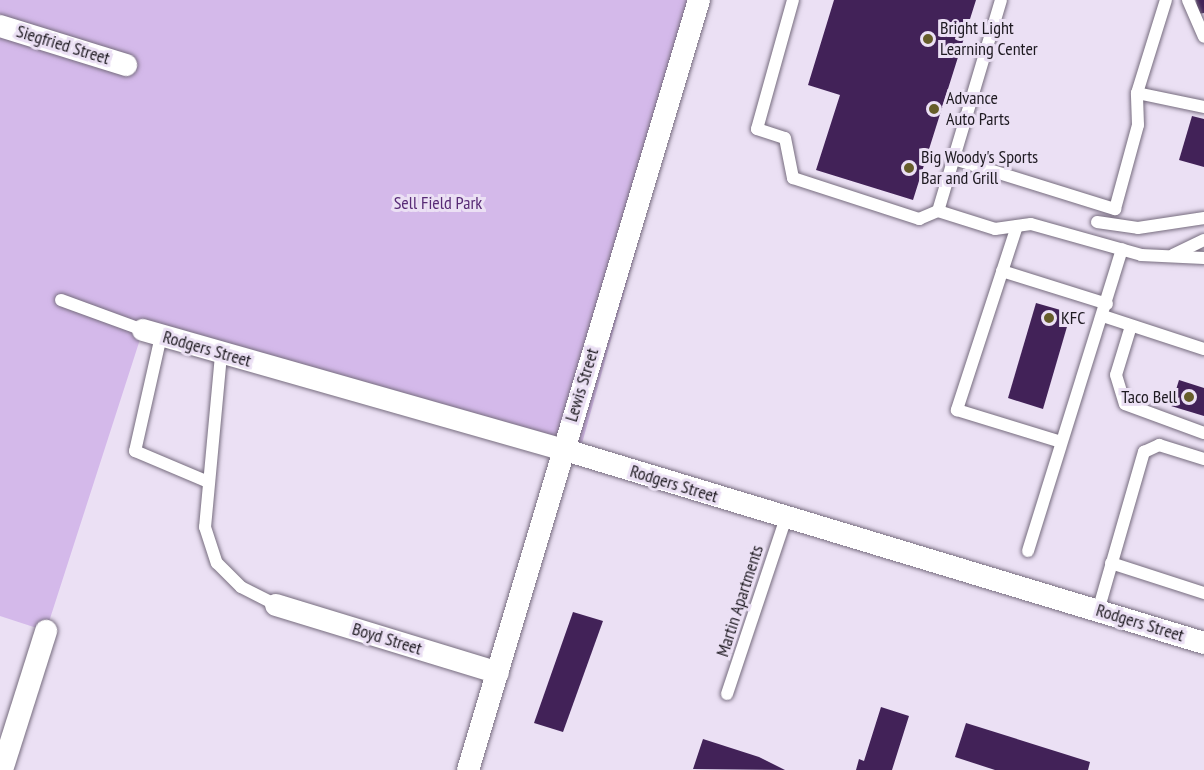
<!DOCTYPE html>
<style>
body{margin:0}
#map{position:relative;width:1204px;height:770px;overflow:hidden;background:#ebe0f4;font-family:"PT Sans Narrow",sans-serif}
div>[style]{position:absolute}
.green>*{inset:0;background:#d4b9ea}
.building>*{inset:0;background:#422258}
.roads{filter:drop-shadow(0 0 2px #766c7e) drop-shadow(0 0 2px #766c7e)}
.service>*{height:12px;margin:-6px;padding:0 6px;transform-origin:6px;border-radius:6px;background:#fff}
.minor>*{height:22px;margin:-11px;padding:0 11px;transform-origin:11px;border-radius:11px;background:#fff}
.dots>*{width:16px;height:16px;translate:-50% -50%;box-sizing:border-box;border:3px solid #ebe0f4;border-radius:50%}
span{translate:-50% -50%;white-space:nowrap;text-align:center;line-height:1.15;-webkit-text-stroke:6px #ebe0f4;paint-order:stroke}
.poi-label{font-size:18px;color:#1e1a21}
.left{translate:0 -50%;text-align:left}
.right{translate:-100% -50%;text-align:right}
.street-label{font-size:18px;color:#1e1a21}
.park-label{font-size:18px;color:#582b76}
</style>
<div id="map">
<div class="green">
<div style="clip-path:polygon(0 0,706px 0,579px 454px,143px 330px,46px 631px,0 616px)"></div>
</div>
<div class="building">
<div style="clip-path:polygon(834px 0,976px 0,913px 200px,816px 170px,840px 95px,808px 85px)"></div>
<div style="clip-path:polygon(1196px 0,1204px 0,1204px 13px,1198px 14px)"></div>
<div style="clip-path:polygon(1192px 116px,1204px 119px,1204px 167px,1179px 160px)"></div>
<div style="clip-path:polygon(1036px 303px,1071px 313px,1043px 409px,1008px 398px)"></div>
<div style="clip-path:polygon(1179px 380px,1204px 388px,1204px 416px,1171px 406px)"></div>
<div style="clip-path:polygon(573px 612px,603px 621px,563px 732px,534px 723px)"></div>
<div style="clip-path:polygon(881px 707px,909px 716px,892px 770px,856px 770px,859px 759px,864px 761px)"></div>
<div style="clip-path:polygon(966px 723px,1090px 762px,1088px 770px,995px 770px,955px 757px)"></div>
<div style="clip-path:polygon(703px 739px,759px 757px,785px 770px,693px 769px)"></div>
</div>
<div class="roads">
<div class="service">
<div style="left:793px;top:0;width:134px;rotate:105.6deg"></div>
<div style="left:757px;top:129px;width:29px;rotate:18deg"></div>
<div style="left:785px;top:138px;width:41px;rotate:78.7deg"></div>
<div style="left:793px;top:178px;width:133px;rotate:18deg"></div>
<div style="left:919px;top:219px;width:21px;rotate:-23deg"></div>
<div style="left:1001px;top:0;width:220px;rotate:106.6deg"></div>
<div style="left:938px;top:211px;width:60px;rotate:17.5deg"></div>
<div style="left:995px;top:229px;width:36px;rotate:-8deg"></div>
<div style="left:1031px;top:224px;width:114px;rotate:15.7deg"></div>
<div style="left:1141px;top:255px;width:63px;rotate:2.7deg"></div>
<div style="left:1188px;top:0;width:40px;rotate:66.6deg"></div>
<div style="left:1137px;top:93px;width:68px;rotate:11.8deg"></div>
<div style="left:954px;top:159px;width:169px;rotate:17.3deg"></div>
<div style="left:1115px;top:209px;width:87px;rotate:-74.7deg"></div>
<div style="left:1138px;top:125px;width:32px;rotate:-92deg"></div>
<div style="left:1137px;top:93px;width:97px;rotate:-72.7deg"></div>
<div style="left:1097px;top:222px;width:41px;rotate:8.3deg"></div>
<div style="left:1138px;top:228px;width:67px;rotate:-8.6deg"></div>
<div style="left:1017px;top:226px;width:194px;rotate:108.1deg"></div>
<div style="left:957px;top:410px;width:109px;rotate:17.1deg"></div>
<div style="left:1173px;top:255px;width:34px;rotate:-26deg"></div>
<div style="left:1002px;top:271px;width:110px;rotate:17.4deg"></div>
<div style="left:61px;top:300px;width:87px;rotate:20.1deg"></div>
<div style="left:1103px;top:316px;width:106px;rotate:18.1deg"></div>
<div style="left:1131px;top:326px;width:51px;rotate:107deg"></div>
<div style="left:1116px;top:375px;width:30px;rotate:73deg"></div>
<div style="left:1125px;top:404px;width:84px;rotate:20.2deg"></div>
<div style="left:161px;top:336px;width:118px;rotate:102.7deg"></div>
<div style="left:135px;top:451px;width:77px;rotate:22.9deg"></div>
<div style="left:221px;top:355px;width:173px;rotate:95.3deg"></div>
<div style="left:205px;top:527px;width:38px;rotate:72deg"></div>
<div style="left:217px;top:563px;width:34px;rotate:45deg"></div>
<div style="left:241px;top:587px;width:39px;rotate:27deg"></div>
<div style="left:1028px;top:551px;width:316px;rotate:-72.7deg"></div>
<div style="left:1111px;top:563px;width:98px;rotate:17.9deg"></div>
<div style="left:1098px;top:611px;width:166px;rotate:-73.9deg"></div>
<div style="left:1144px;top:452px;width:17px;rotate:-25deg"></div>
<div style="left:1159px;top:445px;width:47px;rotate:17.3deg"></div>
<div style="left:727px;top:694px;width:186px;rotate:-71.5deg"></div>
</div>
<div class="minor">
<div style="left:0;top:26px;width:132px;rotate:17.2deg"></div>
<div style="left:143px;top:330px;width:436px;rotate:15.9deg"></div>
<div style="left:562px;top:449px;width:671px;rotate:16.81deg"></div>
<div style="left:276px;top:605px;width:232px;rotate:17deg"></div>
<div style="left:2px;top:770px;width:146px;rotate:-72.4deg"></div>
<div style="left:468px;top:770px;width:804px;rotate:-73.3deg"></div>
</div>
</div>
<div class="dots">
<div style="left:928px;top:39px;background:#665d2a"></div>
<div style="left:934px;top:109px;background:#665d2a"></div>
<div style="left:909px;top:168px;background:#665d2a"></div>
<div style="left:1049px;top:318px;background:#665d2a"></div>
<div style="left:1189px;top:397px;background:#665d2a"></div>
</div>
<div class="poi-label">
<span class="left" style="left:940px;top:39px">Bright Light<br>Learning Center</span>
<span class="left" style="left:946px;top:109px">Advance<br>Auto Parts</span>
<span class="left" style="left:921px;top:168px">Big Woody's Sports<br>Bar and Grill</span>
<span class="left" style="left:1061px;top:318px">KFC</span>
<span class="right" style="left:1177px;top:397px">Taco Bell</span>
</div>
<div class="street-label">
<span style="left:63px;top:45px;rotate:17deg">Siegfried Street</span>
<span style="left:207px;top:349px;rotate:16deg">Rodgers Street</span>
<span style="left:582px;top:385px;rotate:-73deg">Lewis Street</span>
<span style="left:674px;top:484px;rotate:17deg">Rodgers Street</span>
<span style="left:740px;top:601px;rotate:-72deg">Martin Apartments</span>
<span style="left:1140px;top:623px;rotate:17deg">Rodgers Street</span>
<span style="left:387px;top:639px;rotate:17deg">Boyd Street</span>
</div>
<div class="park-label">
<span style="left:438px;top:203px">Sell Field Park</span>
</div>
</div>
